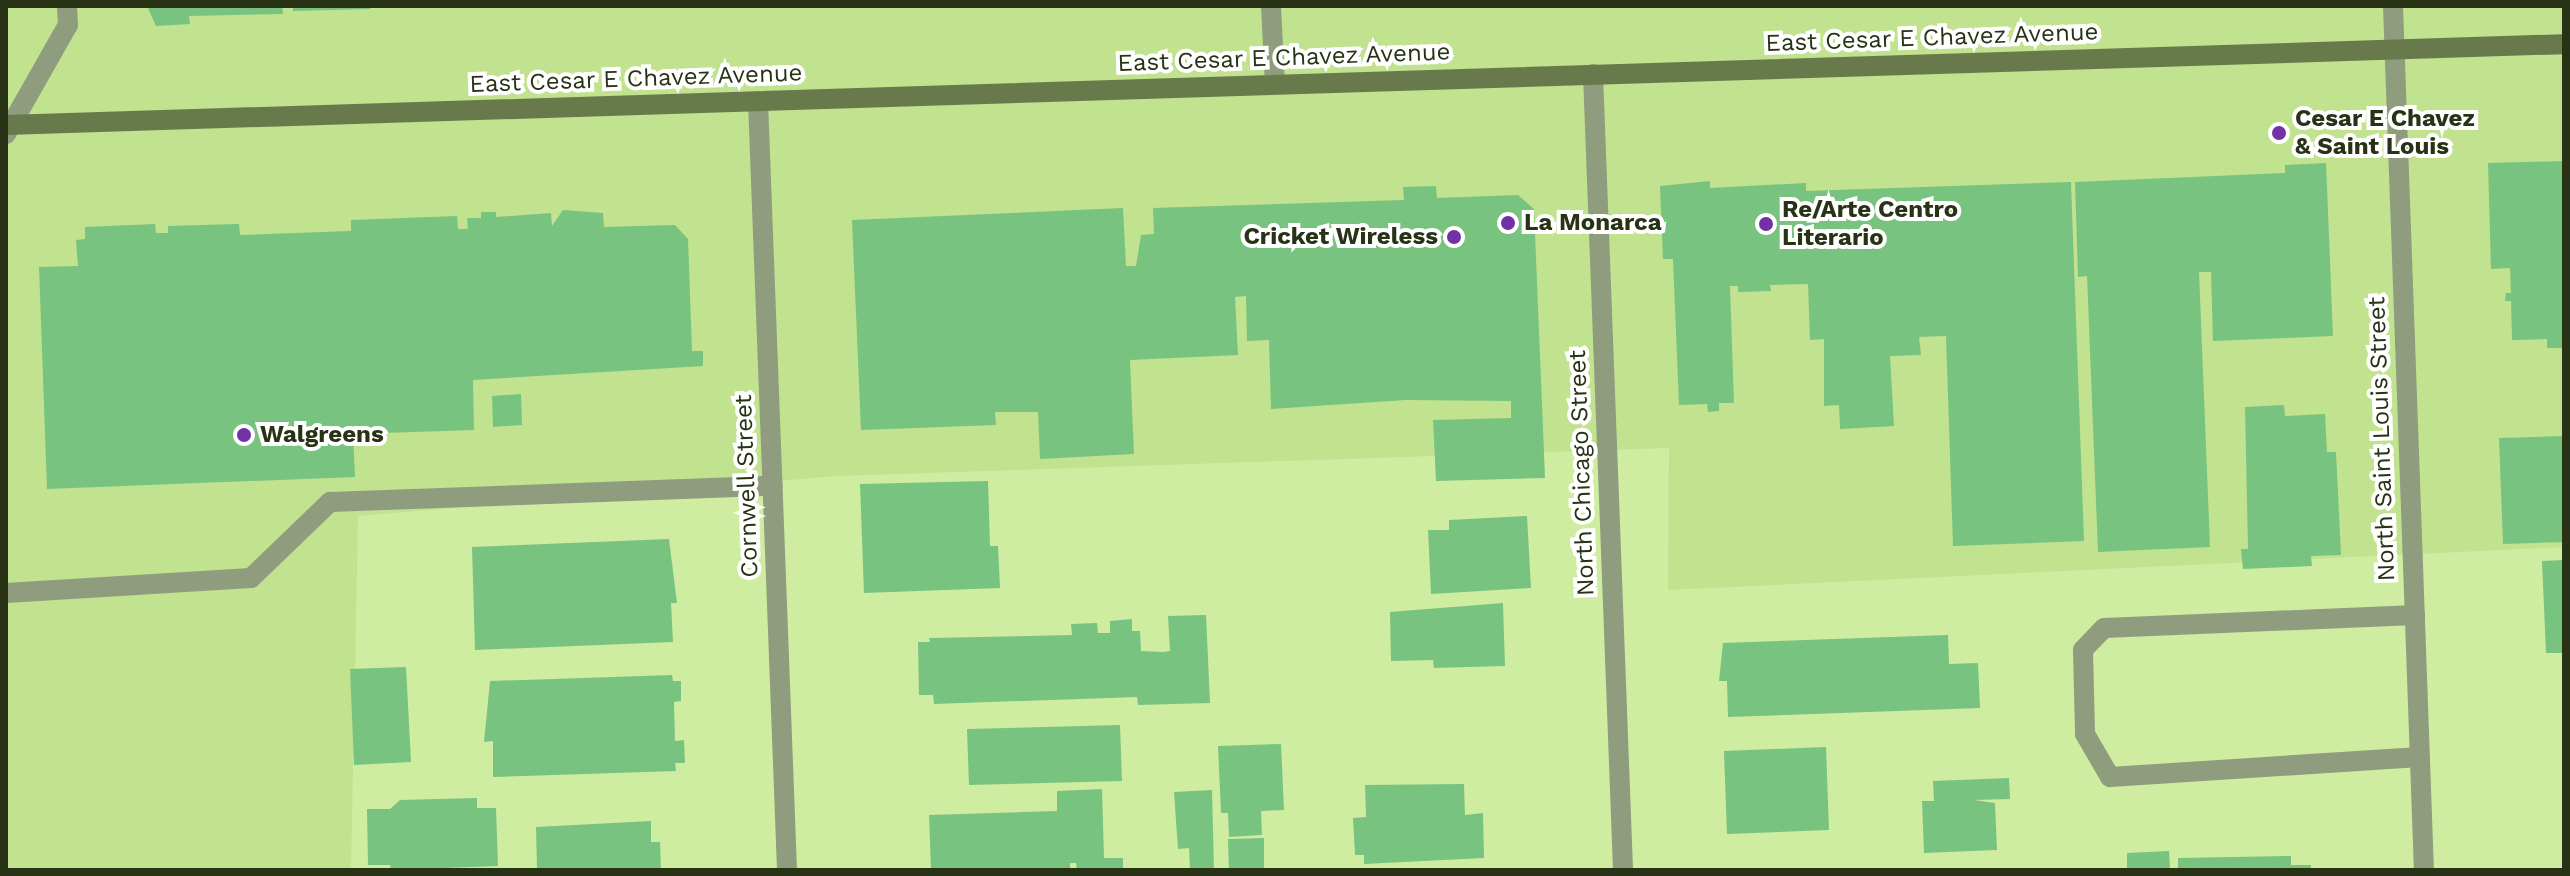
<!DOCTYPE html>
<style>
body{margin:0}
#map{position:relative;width:2570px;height:876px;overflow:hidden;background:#ceeda1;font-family:"Work Sans",sans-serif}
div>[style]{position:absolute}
.built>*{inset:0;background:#c1e28f}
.building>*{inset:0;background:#78c37f}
.service>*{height:20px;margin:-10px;padding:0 10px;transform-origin:10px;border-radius:10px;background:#8f9c7d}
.minor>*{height:20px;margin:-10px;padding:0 10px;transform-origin:10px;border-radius:10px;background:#8f9c7d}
.secondary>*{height:20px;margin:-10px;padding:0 10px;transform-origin:10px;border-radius:10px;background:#687a4c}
.dots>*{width:22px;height:22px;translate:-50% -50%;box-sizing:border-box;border:4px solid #fff;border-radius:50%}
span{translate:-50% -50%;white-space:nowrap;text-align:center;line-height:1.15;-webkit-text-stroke:8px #fff;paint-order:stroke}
.street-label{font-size:24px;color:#273314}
.poi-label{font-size:24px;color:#273314;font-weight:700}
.left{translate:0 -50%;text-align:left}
.right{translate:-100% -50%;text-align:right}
.frame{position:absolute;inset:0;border:8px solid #273314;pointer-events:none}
</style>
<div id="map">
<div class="built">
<div style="clip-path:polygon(6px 6px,2564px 6px,2564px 547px,1668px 590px,1669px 448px,836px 476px,358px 516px,351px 870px,6px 870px)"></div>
</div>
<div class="building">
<div style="clip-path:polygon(147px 6px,282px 6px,283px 14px,189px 16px,190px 24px,156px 26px)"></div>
<div style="clip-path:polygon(293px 6px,370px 6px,370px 9px,293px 11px)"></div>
<div style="clip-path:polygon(2564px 161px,2564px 348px,2547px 348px,2547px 339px,2512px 340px,2511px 301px,2505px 301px,2506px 293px,2511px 293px,2510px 268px,2491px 269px,2488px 163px)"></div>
<div style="clip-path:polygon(2326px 163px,2333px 336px,2213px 341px,2211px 272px,2199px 272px,2210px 547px,2098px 552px,2087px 276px,2078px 277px,2075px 182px,2285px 173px,2285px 165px)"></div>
<div style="clip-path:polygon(1710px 181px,1710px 188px,1806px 183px,1806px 191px,2071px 182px,2084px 541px,1953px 546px,1946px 336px,1919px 337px,1921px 355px,1890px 356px,1894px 426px,1840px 429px,1839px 405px,1824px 406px,1824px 339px,1810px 340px,1808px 284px,1770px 285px,1771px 291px,1738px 292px,1738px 286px,1730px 286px,1734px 403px,1719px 403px,1719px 411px,1708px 412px,1707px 404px,1679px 405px,1673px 259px,1663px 259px,1660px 186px)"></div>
<div style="clip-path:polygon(1436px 186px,1437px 198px,1518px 195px,1534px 209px,1545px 478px,1436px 481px,1433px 420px,1511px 418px,1511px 401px,1405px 400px,1271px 409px,1269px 340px,1247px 341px,1246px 296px,1235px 297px,1238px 355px,1130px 360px,1134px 454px,1040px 459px,1038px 412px,995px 412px,996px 425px,861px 430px,852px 220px,1123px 208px,1126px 266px,1136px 266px,1141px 235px,1154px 234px,1153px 208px,1404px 200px,1403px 187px)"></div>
<div style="clip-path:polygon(563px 210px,603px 213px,604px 227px,675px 225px,688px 239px,692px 351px,703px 351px,703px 366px,473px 380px,474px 430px,353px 434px,355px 477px,47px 489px,39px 267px,78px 266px,76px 240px,85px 239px,85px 227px,155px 224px,156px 233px,168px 233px,168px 226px,239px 224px,240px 235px,351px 231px,351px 220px,457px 216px,458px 229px,468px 229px,467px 218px,481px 218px,481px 212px,496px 212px,496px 217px,551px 213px,552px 226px)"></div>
<div style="clip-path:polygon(521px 394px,522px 425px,493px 427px,492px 396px)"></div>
<div style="clip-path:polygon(2284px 405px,2285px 416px,2325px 414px,2327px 452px,2336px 452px,2341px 555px,2311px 556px,2312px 566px,2243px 569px,2241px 549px,2248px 549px,2245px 407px)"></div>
<div style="clip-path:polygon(2564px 436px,2564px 542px,2503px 544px,2499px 438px)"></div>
<div style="clip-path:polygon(988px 481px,990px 546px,998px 546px,1000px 588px,864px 593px,860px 484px)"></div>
<div style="clip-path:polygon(1527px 516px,1531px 588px,1431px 594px,1428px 530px,1449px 530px,1449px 520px)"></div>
<div style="clip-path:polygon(669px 539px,677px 603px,671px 603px,673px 642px,475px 650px,472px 547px)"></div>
<div style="clip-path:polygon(2564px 560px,2564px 653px,2546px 653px,2542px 561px)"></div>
<div style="clip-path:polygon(1503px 603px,1505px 666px,1434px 668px,1433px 660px,1391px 661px,1390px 612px)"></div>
<div style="clip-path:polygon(1206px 615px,1210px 703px,1138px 705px,1137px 697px,934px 704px,933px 695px,919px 695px,918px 642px,930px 642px,929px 638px,1072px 635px,1071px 624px,1097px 623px,1098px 633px,1110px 633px,1110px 621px,1132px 619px,1132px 631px,1140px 631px,1141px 651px,1163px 652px,1170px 651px,1168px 616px)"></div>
<div style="clip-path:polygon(1948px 635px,1949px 664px,1978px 663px,1980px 708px,1728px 717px,1727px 681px,1719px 681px,1723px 643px)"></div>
<div style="clip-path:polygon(406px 667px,411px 762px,354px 765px,350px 669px)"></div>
<div style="clip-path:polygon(672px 675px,673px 681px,681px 681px,681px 701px,674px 702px,675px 741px,684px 740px,685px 763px,675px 763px,676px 771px,493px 777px,493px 741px,484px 742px,490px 681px)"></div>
<div style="clip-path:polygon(1120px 725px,1122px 781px,969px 785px,967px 729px)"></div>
<div style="clip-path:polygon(1281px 744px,1284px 810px,1261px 811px,1262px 835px,1229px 837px,1228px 813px,1221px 813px,1218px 746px)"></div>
<div style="clip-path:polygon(1826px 747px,1829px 830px,1727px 834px,1724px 751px)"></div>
<div style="clip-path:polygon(2009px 778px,2010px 799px,1974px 800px,1995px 803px,1997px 850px,1924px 853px,1922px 801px,1934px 801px,1933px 781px)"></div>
<div style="clip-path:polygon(1464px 784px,1465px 815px,1483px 813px,1484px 858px,1364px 864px,1364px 855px,1355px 855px,1353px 818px,1366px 817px,1365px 785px)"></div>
<div style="clip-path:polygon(1102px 789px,1104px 858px,1123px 858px,1123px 870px,1077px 870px,1076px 863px,1070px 863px,1070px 870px,931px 870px,929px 815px,1057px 811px,1057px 791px)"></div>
<div style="clip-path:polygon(1212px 790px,1214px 870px,1190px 870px,1189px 848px,1178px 849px,1174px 792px)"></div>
<div style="clip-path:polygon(477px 798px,477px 808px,496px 808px,498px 866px,391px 870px,390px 865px,368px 865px,367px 809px,390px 809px,400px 800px)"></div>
<div style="clip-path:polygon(651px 821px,651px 842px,660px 842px,661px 870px,537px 869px,536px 827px)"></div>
<div style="clip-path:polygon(1264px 838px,1264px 868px,1229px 869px,1228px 839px)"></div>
<div style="clip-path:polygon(2169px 851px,2170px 870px,2127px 870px,2127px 853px)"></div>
<div style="clip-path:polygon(2291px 856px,2291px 865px,2311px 865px,2311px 870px,2178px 870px,2178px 858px)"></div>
</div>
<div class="service">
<div style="left:6px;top:593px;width:245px;rotate:-3.5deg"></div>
<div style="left:251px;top:578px;width:110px;rotate:-43.9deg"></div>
<div style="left:330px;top:502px;width:443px;rotate:-2.1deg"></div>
<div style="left:2415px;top:615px;width:311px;rotate:177.6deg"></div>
<div style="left:2104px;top:628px;width:30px;rotate:134deg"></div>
<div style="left:2083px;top:650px;width:84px;rotate:88.6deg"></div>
<div style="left:2085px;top:734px;width:50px;rotate:59.8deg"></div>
<div style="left:2110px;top:777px;width:310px;rotate:-3.7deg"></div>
</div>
<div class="minor">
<div style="left:1271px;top:6px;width:78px;rotate:87.1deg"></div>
<div style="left:2393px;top:6px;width:865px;rotate:87.95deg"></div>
<div style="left:1593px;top:74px;width:797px;rotate:87.84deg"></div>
<div style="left:758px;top:101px;width:770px;rotate:87.84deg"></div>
<div style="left:6px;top:134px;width:125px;rotate:-60.4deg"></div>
<div style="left:68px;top:25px;width:19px;rotate:-93deg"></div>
</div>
<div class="secondary">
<div style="left:6px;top:125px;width:2559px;rotate:-1.81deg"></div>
</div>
<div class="dots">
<div style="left:2279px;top:133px;background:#7231a5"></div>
<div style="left:1508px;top:223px;background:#7231a5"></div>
<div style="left:1766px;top:224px;background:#7231a5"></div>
<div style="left:1454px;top:237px;background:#7231a5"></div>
<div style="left:244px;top:435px;background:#7231a5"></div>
</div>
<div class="street-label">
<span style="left:1932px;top:38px;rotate:-2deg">East Cesar E Chavez Avenue</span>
<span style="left:1284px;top:58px;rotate:-2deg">East Cesar E Chavez Avenue</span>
<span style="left:636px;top:79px;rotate:-2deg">East Cesar E Chavez Avenue</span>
<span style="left:2382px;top:439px;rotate:-92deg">North Saint Louis Street</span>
<span style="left:1582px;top:473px;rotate:-92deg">North Chicago Street</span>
<span style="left:747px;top:486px;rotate:-92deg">Cornwell Street</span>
</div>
<div class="poi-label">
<span class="left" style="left:2295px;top:133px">Cesar E Chavez<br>&amp; Saint Louis</span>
<span class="left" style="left:1782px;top:224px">Re/Arte Centro<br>Literario</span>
<span class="left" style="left:1524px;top:223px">La Monarca</span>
<span class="right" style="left:1438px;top:237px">Cricket Wireless</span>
<span class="left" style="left:260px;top:435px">Walgreens</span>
</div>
<div class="frame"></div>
</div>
